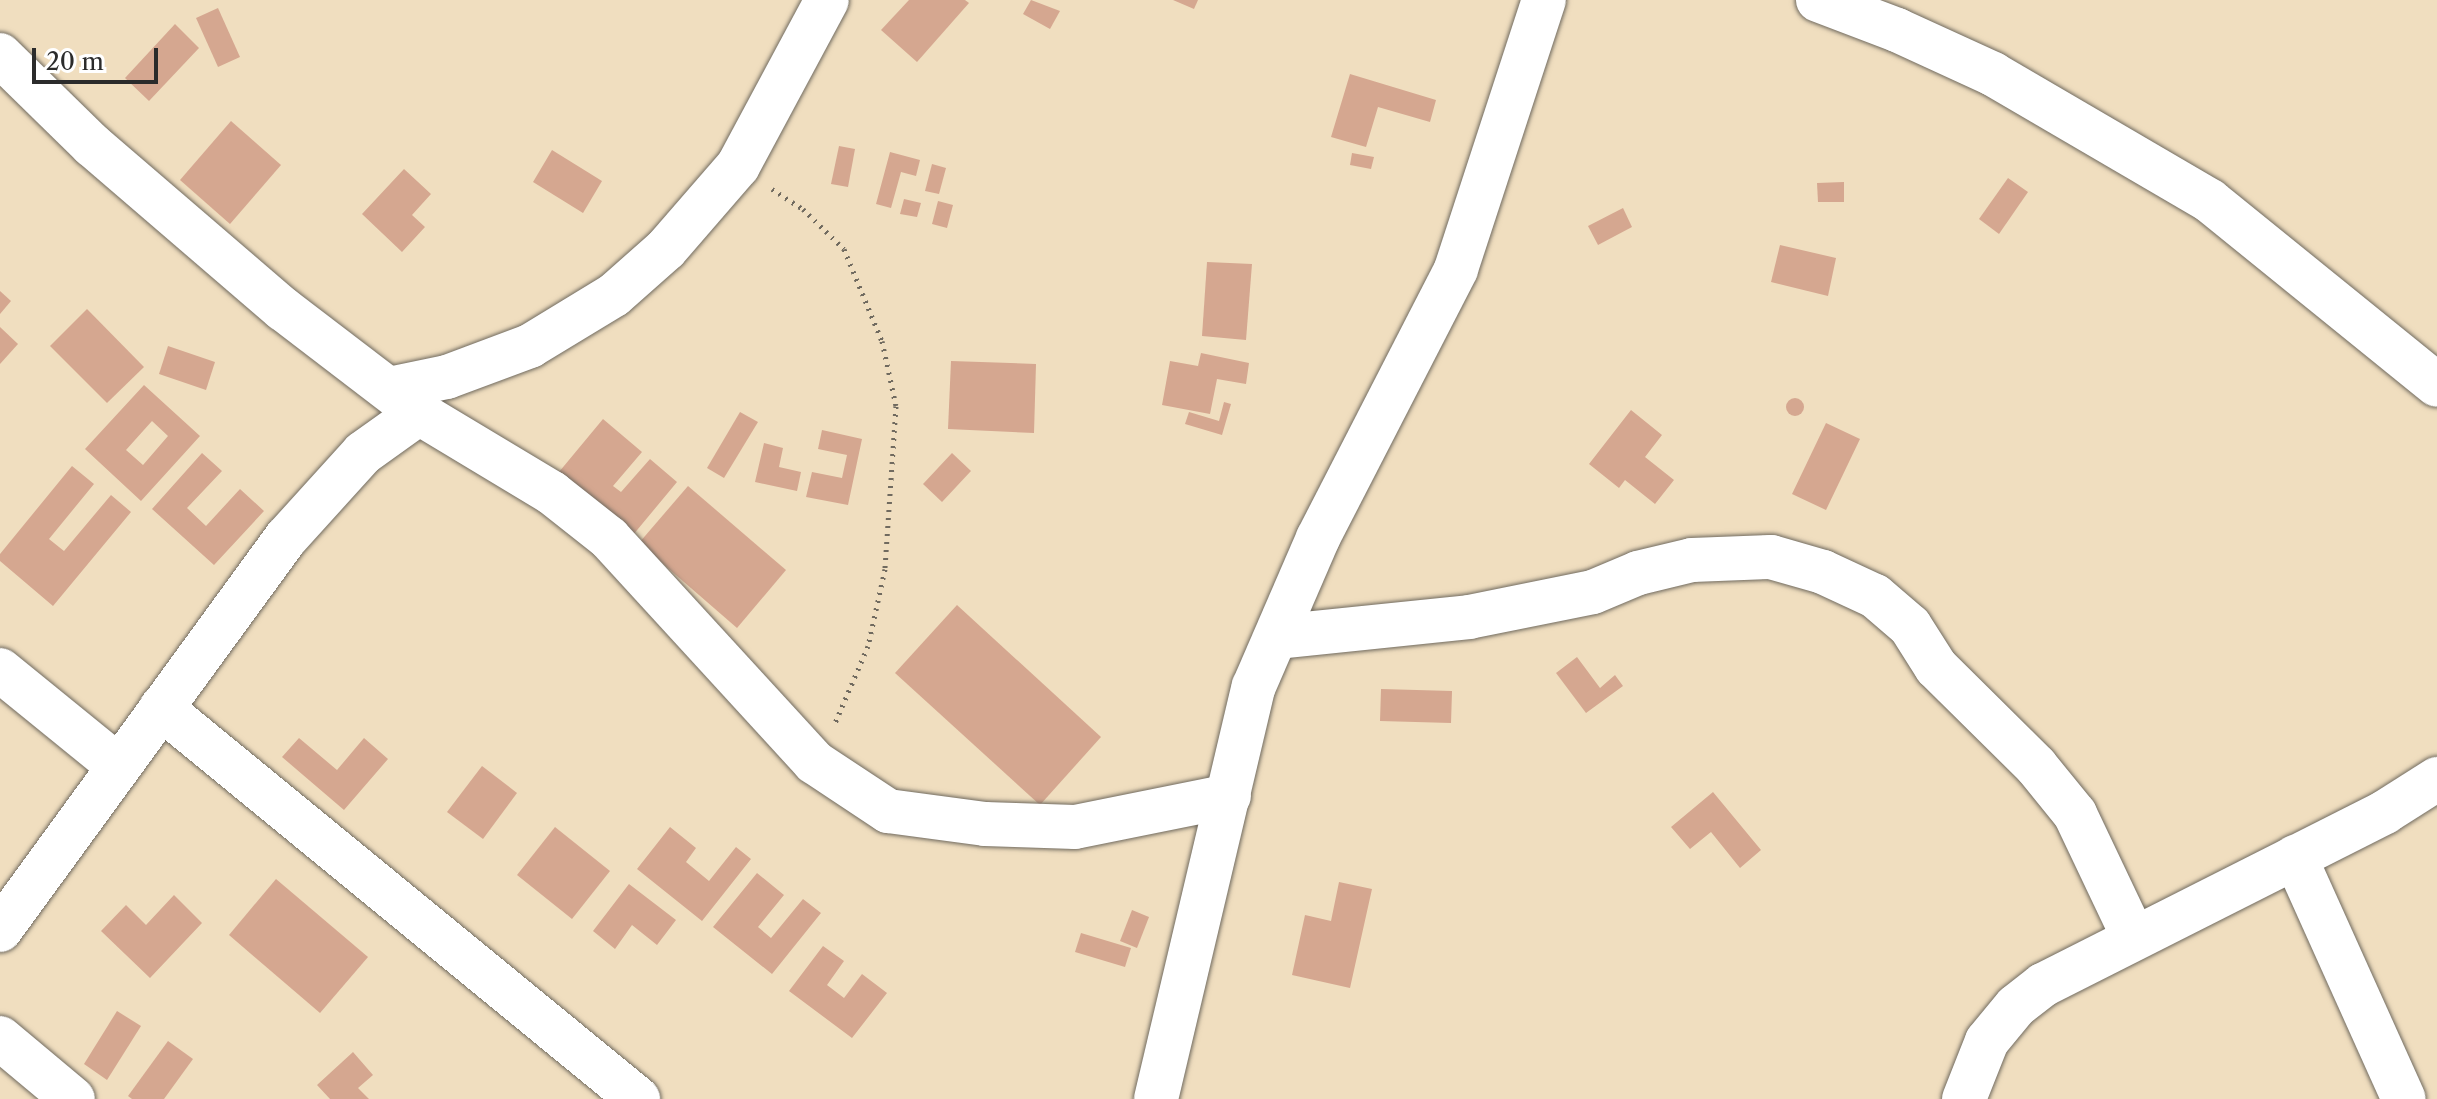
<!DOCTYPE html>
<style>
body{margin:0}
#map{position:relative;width:2437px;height:1099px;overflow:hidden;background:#f0debf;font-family:"Libre Caslon Text",serif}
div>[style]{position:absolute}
.building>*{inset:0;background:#d5a790}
.round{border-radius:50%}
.path>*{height:5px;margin-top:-2.5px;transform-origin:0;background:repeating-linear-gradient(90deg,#706a5f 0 2px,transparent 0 8px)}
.roads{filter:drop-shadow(0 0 2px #706a5f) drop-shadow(0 0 2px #706a5f)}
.minor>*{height:44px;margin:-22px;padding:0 22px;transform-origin:22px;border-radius:22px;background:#fff}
span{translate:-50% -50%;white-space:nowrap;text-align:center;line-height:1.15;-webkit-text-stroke:8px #fff;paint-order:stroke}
.scale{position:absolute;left:32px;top:48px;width:126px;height:36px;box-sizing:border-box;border:4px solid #2b2b2b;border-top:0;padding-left:10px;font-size:24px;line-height:28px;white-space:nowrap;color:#2b2b2b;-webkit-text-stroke:6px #fff;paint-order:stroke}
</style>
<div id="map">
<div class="building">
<div style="clip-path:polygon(909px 0,965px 0,969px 3px,917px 62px,881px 30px)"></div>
<div style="clip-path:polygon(1031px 0,1060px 11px,1050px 29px,1023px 14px)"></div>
<div style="clip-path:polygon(1173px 0,1198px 0,1194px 9px)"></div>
<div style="clip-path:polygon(218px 8px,240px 57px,218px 67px,196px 18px)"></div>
<div style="clip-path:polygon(175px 24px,199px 48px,149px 101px,125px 78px)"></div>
<div style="clip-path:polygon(1350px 74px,1436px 100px,1430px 122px,1378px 107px,1366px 147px,1331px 137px)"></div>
<div style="clip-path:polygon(231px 121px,281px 165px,230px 224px,180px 180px)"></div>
<div style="clip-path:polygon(839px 146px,855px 149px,848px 187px,831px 184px)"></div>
<div style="clip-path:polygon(552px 150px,602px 181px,583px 213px,533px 182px)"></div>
<div style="clip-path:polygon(890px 152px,920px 160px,916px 176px,901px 172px,891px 208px,876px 204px)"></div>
<div style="clip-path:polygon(1352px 153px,1374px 157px,1371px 169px,1350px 165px)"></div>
<div style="clip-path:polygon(932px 164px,946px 168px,939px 194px,925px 191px)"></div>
<div style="clip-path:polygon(404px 169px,431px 194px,412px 215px,425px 227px,402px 252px,362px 214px)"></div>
<div style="clip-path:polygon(2008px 178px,2028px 192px,1999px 234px,1979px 219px)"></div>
<div style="clip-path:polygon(1844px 182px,1844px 202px,1818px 202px,1817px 183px)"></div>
<div style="clip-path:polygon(904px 199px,921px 203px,917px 217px,900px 214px)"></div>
<div style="clip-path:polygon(938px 201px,953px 205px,947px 228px,932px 224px)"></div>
<div style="clip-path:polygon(1623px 208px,1632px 227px,1598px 245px,1588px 226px)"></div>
<div style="clip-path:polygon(1780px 245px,1836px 258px,1828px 296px,1771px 282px)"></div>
<div style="clip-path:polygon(1207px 262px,1252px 264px,1246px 340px,1202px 336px)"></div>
<div style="clip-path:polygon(0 291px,11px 301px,0 314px)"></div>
<div style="clip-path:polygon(87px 309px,144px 367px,107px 403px,50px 346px)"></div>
<div style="clip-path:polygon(0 327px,18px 344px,0 364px)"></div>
<div style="clip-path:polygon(168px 346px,215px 362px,206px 390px,159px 374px)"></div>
<div style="clip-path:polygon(1201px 353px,1249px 363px,1246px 384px,1217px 379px,1210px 414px,1162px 405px,1170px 361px,1198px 366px)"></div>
<div style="clip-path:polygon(951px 361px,1036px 364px,1034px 433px,948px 429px)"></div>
<div style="clip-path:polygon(evenodd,144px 385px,200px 436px,141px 501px,85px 449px,144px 385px,152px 421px,168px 436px,143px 465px,126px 450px,152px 421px)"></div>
<div class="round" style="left:1786px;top:398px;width:18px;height:18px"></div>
<div style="clip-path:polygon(1224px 402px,1231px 404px,1222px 435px,1185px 424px,1189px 412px,1219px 421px)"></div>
<div style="clip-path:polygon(1631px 410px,1662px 435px,1645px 457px,1674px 480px,1655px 504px,1625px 480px,1619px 488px,1589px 464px)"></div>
<div style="clip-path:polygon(740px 412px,758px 422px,724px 478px,707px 468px)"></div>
<div style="clip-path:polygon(603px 419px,642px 452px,613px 486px,621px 492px,650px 459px,677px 482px,628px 541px,554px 478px)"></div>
<div style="clip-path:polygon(1826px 423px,1860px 439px,1826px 510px,1792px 494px)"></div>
<div style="clip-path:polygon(822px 430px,862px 439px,848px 505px,806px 497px,812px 472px,842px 478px,847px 455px,818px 449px)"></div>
<div style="clip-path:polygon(764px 443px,783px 448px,779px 467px,801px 472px,797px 491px,755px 482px)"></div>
<div style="clip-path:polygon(202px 453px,222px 471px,187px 508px,206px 526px,240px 489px,264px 511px,214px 565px,152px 509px)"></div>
<div style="clip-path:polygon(952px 453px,971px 471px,942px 502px,923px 484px)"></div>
<div style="clip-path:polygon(72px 466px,94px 484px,49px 539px,64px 551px,111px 495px,131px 512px,53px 606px,0 561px,0 554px)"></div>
<div style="clip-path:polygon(688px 486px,786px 570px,737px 628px,639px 543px)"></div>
<div style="clip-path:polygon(957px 605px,1101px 737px,1040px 805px,895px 673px)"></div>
<div style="clip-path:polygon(1577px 657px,1600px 688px,1615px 675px,1623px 686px,1586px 713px,1556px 673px)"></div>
<div style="clip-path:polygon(1381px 689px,1452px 691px,1451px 723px,1380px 721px)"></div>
<div style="clip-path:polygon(299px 738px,337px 770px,364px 738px,388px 759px,344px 810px,282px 757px)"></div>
<div style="clip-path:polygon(482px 766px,517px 793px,483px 839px,447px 812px)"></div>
<div style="clip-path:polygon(1713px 792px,1761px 850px,1740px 868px,1711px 832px,1690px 849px,1671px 827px)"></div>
<div style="clip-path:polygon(555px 827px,610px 871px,572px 919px,517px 875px)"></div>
<div style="clip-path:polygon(670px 827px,696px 848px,686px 862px,709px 881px,736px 847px,751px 859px,702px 921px,637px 869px)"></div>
<div style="clip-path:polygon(757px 873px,784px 895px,758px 927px,771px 938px,803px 899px,821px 913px,772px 974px,713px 927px)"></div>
<div style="clip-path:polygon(276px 879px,368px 957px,320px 1013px,229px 935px)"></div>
<div style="clip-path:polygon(1339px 882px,1372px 889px,1350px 988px,1292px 975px,1305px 915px,1331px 921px)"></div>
<div style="clip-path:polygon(629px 884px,676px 920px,657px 945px,632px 925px,615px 949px,593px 931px)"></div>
<div style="clip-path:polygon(174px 895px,202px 923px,150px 978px,101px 931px,126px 905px,146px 925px)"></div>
<div style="clip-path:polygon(1132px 910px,1149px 917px,1137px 948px,1120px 941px)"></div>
<div style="clip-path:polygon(1081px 933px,1131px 948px,1125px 967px,1075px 952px)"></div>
<div style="clip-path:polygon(823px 946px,844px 961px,827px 985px,844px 998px,862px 974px,887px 993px,852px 1038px,789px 991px)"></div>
<div style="clip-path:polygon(117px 1011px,141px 1026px,107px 1080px,84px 1064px)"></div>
<div style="clip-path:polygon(168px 1041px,193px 1059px,164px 1099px,132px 1099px,128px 1096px)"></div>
<div style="clip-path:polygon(353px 1052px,373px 1075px,358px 1088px,369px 1099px,330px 1099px,317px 1085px)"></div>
</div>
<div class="path">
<div style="left:772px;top:189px;width:37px;rotate:33deg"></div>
<div style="left:803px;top:209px;width:57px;rotate:44.3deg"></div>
<div style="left:844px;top:249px;width:100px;rotate:67.6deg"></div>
<div style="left:882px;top:341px;width:66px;rotate:77.8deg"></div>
<div style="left:896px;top:406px;width:163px;rotate:93.9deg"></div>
<div style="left:885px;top:569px;width:79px;rotate:102.4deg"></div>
<div style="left:868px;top:646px;width:84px;rotate:113.2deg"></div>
</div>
<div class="roads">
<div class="minor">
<div style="left:1818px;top:0;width:85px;rotate:20.8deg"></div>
<div style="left:1897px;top:30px;width:106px;rotate:24.6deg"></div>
<div style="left:1993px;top:74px;width:251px;rotate:30.3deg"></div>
<div style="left:2210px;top:201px;width:292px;rotate:39deg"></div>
<div style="left:0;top:55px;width:129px;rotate:44.4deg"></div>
<div style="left:92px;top:145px;width:252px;rotate:40.7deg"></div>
<div style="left:283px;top:309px;width:171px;rotate:37.4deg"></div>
<div style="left:419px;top:413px;width:155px;rotate:31deg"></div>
<div style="left:552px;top:493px;width:73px;rotate:38.3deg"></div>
<div style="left:609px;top:538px;width:304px;rotate:47.5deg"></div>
<div style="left:814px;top:762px;width:89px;rotate:33.5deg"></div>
<div style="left:888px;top:811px;width:98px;rotate:7.6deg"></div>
<div style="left:985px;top:824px;width:90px;rotate:1.9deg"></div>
<div style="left:1075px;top:827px;width:157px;rotate:-11.4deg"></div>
<div style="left:389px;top:389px;width:59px;rotate:-11.7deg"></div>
<div style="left:447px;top:377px;width:89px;rotate:-20.5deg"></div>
<div style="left:530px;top:346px;width:98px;rotate:-31.3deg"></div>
<div style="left:614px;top:295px;width:69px;rotate:-41.5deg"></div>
<div style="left:666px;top:249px;width:110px;rotate:-49.1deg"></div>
<div style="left:738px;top:166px;width:188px;rotate:-61.8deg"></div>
<div style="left:1276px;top:637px;width:194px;rotate:-5.9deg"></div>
<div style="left:1469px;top:617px;width:126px;rotate:-11.4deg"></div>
<div style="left:1593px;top:592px;width:49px;rotate:-22.9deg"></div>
<div style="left:1638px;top:573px;width:56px;rotate:-13.5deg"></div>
<div style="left:1692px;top:560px;width:79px;rotate:-2.2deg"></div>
<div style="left:1771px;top:557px;width:54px;rotate:16.1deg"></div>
<div style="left:1823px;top:572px;width:57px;rotate:24.8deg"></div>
<div style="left:1875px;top:596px;width:46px;rotate:40.6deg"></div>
<div style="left:1910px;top:626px;width:49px;rotate:57.6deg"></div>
<div style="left:1936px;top:667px;width:141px;rotate:44.7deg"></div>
<div style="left:2036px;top:766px;width:62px;rotate:50.9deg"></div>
<div style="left:2075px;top:814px;width:137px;rotate:64.6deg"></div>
<div style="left:0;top:670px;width:152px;rotate:39.1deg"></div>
<div style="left:161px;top:708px;width:617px;rotate:39.34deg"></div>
<div style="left:2295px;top:857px;width:265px;rotate:65.8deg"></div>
<div style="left:0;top:930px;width:485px;rotate:-53.9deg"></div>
<div style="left:286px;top:538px;width:115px;rotate:-47.8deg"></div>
<div style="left:363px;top:453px;width:69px;rotate:-35.5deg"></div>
<div style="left:0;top:1038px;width:95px;rotate:39.9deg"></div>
<div style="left:1156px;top:1099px;width:424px;rotate:-76.7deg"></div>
<div style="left:1254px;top:686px;width:161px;rotate:-66.6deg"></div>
<div style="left:1318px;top:538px;width:302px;rotate:-62.8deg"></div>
<div style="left:1456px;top:269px;width:283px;rotate:-71.9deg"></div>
<div style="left:1964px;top:1099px;width:62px;rotate:-68.4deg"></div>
<div style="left:1987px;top:1041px;width:45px;rotate:-50.4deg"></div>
<div style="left:2016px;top:1006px;width:34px;rotate:-38deg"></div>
<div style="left:2043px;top:985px;width:383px;rotate:-26.8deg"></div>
<div style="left:2385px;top:812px;width:62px;rotate:-32.4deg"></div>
</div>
</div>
<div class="scale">20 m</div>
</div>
